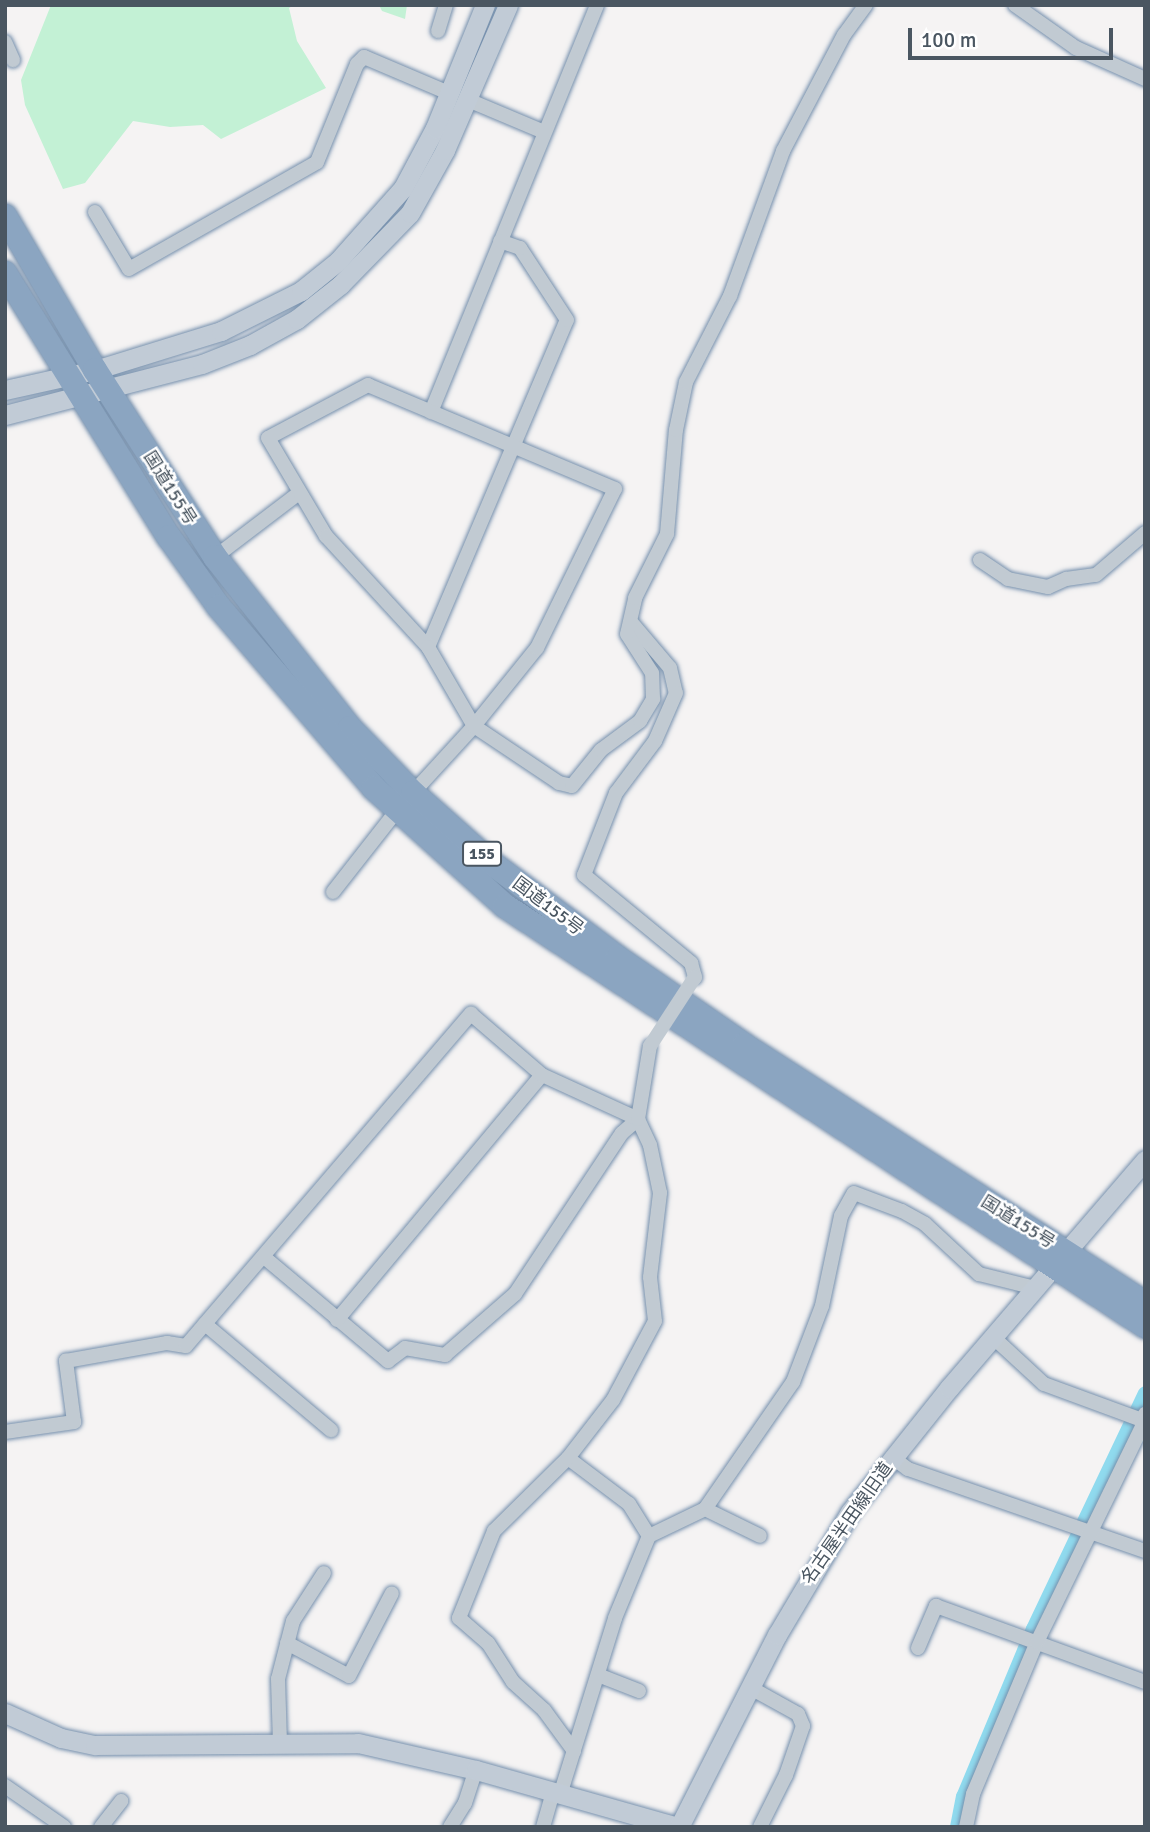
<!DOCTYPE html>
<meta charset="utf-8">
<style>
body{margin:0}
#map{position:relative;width:1150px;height:1832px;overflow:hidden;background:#f5f3f3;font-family:Signika,"Noto Sans JP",sans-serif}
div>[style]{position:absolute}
.green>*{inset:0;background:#c3f1d5}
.canal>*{height:14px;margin:-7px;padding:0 7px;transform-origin:7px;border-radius:7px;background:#90daee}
.roads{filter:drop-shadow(0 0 2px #7690ad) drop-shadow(0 0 2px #7690ad)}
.street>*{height:14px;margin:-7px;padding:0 7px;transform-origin:7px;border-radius:7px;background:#c1cad2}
.secondary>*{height:19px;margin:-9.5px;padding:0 9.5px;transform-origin:9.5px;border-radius:9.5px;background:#c1cbd6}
.highway>*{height:24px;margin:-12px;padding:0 12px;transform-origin:12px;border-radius:12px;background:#8ba5c1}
.street-bridge>*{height:14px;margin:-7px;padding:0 7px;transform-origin:7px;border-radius:7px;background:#c1cad2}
span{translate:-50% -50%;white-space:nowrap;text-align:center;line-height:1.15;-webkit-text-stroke:5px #fff;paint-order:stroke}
.shield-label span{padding:2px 5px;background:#fff;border:2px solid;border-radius:5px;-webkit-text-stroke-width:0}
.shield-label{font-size:16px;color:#4a5661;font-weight:700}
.street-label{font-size:18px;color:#4a5661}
.frame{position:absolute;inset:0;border:7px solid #4a5661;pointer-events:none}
.scale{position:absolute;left:908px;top:28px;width:205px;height:32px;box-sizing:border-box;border:4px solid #4a5661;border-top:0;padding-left:9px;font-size:21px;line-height:24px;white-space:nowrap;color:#4a5661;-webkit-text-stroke:5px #fff;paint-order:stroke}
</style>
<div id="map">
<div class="green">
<div style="clip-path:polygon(51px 5px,294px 5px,289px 8px,297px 41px,326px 88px,221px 139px,203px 125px,170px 127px,133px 121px,85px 183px,63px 189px,25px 105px,21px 80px)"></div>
<div style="clip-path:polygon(379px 5px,407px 5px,405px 19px,382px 11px)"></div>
</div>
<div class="canal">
<div style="left:957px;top:1827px;width:31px;rotate:-79deg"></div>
<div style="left:963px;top:1797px;width:182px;rotate:-67.4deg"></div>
<div style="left:1033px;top:1629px;width:261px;rotate:-64.6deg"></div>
</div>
<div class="roads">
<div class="street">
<div style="left:1015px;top:5px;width:75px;rotate:35.2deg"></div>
<div style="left:1076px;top:48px;width:76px;rotate:24.2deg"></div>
<div style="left:438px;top:31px;width:27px;rotate:-73deg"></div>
<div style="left:5px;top:42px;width:20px;rotate:66deg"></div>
<div style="left:468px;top:100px;width:82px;rotate:22.8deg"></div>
<div style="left:95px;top:212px;width:66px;rotate:59.2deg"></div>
<div style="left:129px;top:269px;width:216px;rotate:-29.6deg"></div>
<div style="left:317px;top:162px;width:106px;rotate:-67.8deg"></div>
<div style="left:357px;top:64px;width:10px;rotate:-45deg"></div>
<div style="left:364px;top:57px;width:92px;rotate:23deg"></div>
<div style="left:431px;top:412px;width:439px;rotate:-67.8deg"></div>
<div style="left:215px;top:557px;width:106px;rotate:-37.3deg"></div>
<div style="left:980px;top:560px;width:34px;rotate:34deg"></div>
<div style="left:1008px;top:579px;width:41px;rotate:11.3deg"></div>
<div style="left:1048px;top:587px;width:20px;rotate:-24deg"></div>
<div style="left:1066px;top:579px;width:30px;rotate:-8deg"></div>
<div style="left:1096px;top:575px;width:65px;rotate:-40.6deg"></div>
<div style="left:631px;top:622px;width:60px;rotate:49.7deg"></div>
<div style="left:670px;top:668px;width:26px;rotate:77deg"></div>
<div style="left:676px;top:693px;width:52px;rotate:113.6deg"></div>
<div style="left:655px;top:741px;width:65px;rotate:126.9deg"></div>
<div style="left:616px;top:793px;width:88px;rotate:111.3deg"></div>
<div style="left:584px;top:875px;width:139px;rotate:39.4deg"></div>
<div style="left:691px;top:963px;width:15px;rotate:74deg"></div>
<div style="left:428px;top:647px;width:355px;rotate:-67deg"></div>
<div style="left:567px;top:320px;width:86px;rotate:-123.1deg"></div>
<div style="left:520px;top:248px;width:21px;rotate:-161deg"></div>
<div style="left:333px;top:892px;width:105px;rotate:-51.9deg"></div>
<div style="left:398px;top:809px;width:113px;rotate:-47.5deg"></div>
<div style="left:474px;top:726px;width:100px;rotate:-51.1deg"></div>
<div style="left:537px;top:648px;width:177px;rotate:-63.9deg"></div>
<div style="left:615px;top:489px;width:268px;rotate:-157.2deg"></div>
<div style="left:368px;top:385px;width:113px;rotate:152.1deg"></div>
<div style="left:268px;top:438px;width:114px;rotate:59.4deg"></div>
<div style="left:326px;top:536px;width:151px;rotate:47.4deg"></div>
<div style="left:428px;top:647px;width:91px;rotate:59.8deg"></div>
<div style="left:474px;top:726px;width:102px;rotate:33.8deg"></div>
<div style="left:559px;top:783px;width:13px;rotate:13deg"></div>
<div style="left:572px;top:786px;width:46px;rotate:-51.1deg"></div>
<div style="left:601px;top:750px;width:49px;rotate:-36.6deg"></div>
<div style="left:640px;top:721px;width:26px;rotate:-59deg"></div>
<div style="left:653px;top:699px;width:26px;rotate:-92deg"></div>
<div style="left:652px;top:673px;width:46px;rotate:-122.7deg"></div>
<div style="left:627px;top:634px;width:37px;rotate:-77deg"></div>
<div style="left:635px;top:598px;width:72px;rotate:-63.4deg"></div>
<div style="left:667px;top:534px;width:104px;rotate:-85.1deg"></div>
<div style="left:676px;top:430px;width:49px;rotate:-78.2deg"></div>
<div style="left:686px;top:382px;width:97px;rotate:-62.9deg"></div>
<div style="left:730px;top:296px;width:154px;rotate:-69.9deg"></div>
<div style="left:783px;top:151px;width:131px;rotate:-62.3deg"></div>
<div style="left:844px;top:35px;width:37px;rotate:-54deg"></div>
<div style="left:264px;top:1257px;width:162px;rotate:40deg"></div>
<div style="left:388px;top:1361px;width:21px;rotate:-37deg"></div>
<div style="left:405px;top:1348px;width:41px;rotate:9.9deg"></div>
<div style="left:445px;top:1355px;width:93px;rotate:-41.1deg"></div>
<div style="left:515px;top:1294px;width:193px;rotate:-56.4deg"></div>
<div style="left:622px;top:1133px;width:21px;rotate:-41deg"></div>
<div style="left:337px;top:1320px;width:319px;rotate:-50.1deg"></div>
<div style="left:205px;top:1324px;width:165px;rotate:40.1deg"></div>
<div style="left:993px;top:1337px;width:69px;rotate:42.7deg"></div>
<div style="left:1044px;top:1384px;width:104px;rotate:20.2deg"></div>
<div style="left:1142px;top:1420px;width:7px;rotate:-63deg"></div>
<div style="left:5px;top:1432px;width:70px;rotate:-8.2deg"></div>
<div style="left:74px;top:1422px;width:62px;rotate:-97.5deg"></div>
<div style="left:66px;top:1361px;width:103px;rotate:-10.1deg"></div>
<div style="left:167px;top:1343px;width:19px;rotate:9deg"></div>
<div style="left:186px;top:1346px;width:438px;rotate:-49.4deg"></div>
<div style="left:471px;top:1014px;width:94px;rotate:40.7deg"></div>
<div style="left:542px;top:1075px;width:106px;rotate:24.6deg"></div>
<div style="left:892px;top:1457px;width:20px;rotate:37deg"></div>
<div style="left:908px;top:1469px;width:251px;rotate:19.1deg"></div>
<div style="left:568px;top:1458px;width:104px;rotate:135.4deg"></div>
<div style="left:494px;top:1531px;width:94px;rotate:111.9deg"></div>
<div style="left:459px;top:1618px;width:38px;rotate:41deg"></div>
<div style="left:488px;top:1643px;width:46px;rotate:57.3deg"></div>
<div style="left:513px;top:1682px;width:42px;rotate:42.1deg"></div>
<div style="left:544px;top:1710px;width:51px;rotate:53.8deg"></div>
<div style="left:705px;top:1509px;width:61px;rotate:26.1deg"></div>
<div style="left:649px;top:1536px;width:38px;rotate:-122deg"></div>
<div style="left:629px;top:1504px;width:76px;rotate:-143deg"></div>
<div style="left:568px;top:1458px;width:73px;rotate:-52.2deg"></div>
<div style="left:613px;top:1400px;width:89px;rotate:-62deg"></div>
<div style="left:655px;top:1321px;width:44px;rotate:-96.5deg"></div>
<div style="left:650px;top:1277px;width:85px;rotate:-83.2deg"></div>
<div style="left:660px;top:1193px;width:49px;rotate:-101.8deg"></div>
<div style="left:650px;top:1145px;width:29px;rotate:-115deg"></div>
<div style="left:638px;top:1119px;width:74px;rotate:-80.7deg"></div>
<div style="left:287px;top:1643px;width:70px;rotate:28deg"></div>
<div style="left:349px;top:1676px;width:93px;rotate:-62.6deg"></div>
<div style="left:918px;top:1648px;width:46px;rotate:-66.8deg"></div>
<div style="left:936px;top:1606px;width:222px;rotate:20deg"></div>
<div style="left:598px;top:1675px;width:44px;rotate:21.3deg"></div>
<div style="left:749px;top:1687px;width:56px;rotate:28.9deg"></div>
<div style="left:798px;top:1714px;width:13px;rotate:67deg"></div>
<div style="left:803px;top:1726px;width:52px;rotate:109.1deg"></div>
<div style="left:786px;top:1775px;width:58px;rotate:116.6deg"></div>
<div style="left:280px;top:1743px;width:64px;rotate:-91.8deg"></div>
<div style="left:278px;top:1679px;width:60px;rotate:-75.5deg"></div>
<div style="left:293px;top:1621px;width:57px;rotate:-57.1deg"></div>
<div style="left:5px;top:1786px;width:72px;rotate:34.8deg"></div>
<div style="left:560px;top:1795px;width:185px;rotate:-72.7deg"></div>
<div style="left:615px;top:1618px;width:89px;rotate:-67.5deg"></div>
<div style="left:649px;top:1536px;width:62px;rotate:-25.7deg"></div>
<div style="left:705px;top:1509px;width:155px;rotate:-55.3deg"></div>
<div style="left:793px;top:1382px;width:81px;rotate:-69.1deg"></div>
<div style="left:822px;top:1306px;width:92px;rotate:-78.1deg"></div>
<div style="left:841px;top:1216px;width:26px;rotate:-61deg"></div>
<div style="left:854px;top:1193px;width:51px;rotate:20.6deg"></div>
<div style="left:902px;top:1211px;width:26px;rotate:29deg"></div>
<div style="left:925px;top:1224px;width:74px;rotate:42.8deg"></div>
<div style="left:979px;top:1274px;width:58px;rotate:14deg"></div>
<div style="left:101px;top:1827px;width:33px;rotate:-52deg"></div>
<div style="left:450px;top:1827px;width:28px;rotate:-58deg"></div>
<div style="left:465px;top:1803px;width:35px;rotate:-72deg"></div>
<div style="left:543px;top:1827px;width:35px;rotate:-74deg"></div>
<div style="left:966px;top:1827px;width:34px;rotate:-78deg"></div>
<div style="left:973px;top:1794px;width:165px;rotate:-67.2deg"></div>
<div style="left:1037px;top:1642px;width:246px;rotate:-64deg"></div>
</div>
<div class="secondary">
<div style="left:5px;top:390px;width:92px;rotate:-12.5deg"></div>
<div style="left:95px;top:370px;width:132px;rotate:-17.2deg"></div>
<div style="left:221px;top:331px;width:89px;rotate:-26.6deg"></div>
<div style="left:301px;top:291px;width:48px;rotate:-39deg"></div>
<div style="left:338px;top:261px;width:98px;rotate:-48.3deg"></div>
<div style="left:403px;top:188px;width:68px;rotate:-61.9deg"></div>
<div style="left:435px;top:128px;width:133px;rotate:-67.9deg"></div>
<div style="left:5px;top:415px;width:203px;rotate:-14.5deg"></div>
<div style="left:202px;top:364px;width:52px;rotate:-21.6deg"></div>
<div style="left:250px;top:345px;width:54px;rotate:-29deg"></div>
<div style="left:297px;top:319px;width:55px;rotate:-38.3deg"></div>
<div style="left:340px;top:285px;width:100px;rotate:-45.8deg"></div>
<div style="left:410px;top:213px;width:72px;rotate:-60.9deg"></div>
<div style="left:445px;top:150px;width:158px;rotate:-66.5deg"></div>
<div style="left:5px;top:1713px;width:61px;rotate:24.1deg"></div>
<div style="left:61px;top:1738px;width:35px;rotate:12deg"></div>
<div style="left:95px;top:1745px;width:263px;rotate:-0.4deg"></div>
<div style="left:358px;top:1743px;width:121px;rotate:12.9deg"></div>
<div style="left:476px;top:1770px;width:209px;rotate:15.8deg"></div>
<div style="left:679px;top:1827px;width:216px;rotate:-63deg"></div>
<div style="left:777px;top:1635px;width:143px;rotate:-59.3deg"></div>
<div style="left:850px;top:1512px;width:159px;rotate:-51.4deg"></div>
<div style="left:949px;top:1388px;width:301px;rotate:-49.3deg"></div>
</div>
<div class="highway">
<div style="left:5px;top:216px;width:178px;rotate:59.7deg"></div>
<div style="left:95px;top:370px;width:222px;rotate:57.3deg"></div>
<div style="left:215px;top:557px;width:218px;rotate:51.7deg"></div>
<div style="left:350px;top:728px;width:91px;rotate:45.9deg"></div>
<div style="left:413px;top:793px;width:102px;rotate:41.8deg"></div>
<div style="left:489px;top:861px;width:161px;rotate:36.9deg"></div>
<div style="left:618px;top:958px;width:153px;rotate:34.6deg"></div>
<div style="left:744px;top:1045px;width:477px;rotate:32.8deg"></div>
<div style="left:5px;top:273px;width:311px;rotate:58.2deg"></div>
<div style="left:169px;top:537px;width:86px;rotate:54.5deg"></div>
<div style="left:219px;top:607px;width:238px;rotate:49.4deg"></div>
<div style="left:374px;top:788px;width:176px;rotate:42deg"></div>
<div style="left:505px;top:906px;width:766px;rotate:33.27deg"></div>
</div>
</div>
<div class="street-bridge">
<div style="left:650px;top:1046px;width:82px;rotate:-56.9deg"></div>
</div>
<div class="shield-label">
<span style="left:482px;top:854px">155</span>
</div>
<div class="street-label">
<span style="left:170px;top:488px;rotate:58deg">国道155号</span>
<span style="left:548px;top:906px;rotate:37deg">国道155号</span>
<span style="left:1018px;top:1222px;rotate:32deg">国道155号</span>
<span style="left:847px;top:1523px;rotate:-55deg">名古屋半田線旧道</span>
</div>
<div class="frame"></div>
<div class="scale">100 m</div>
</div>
